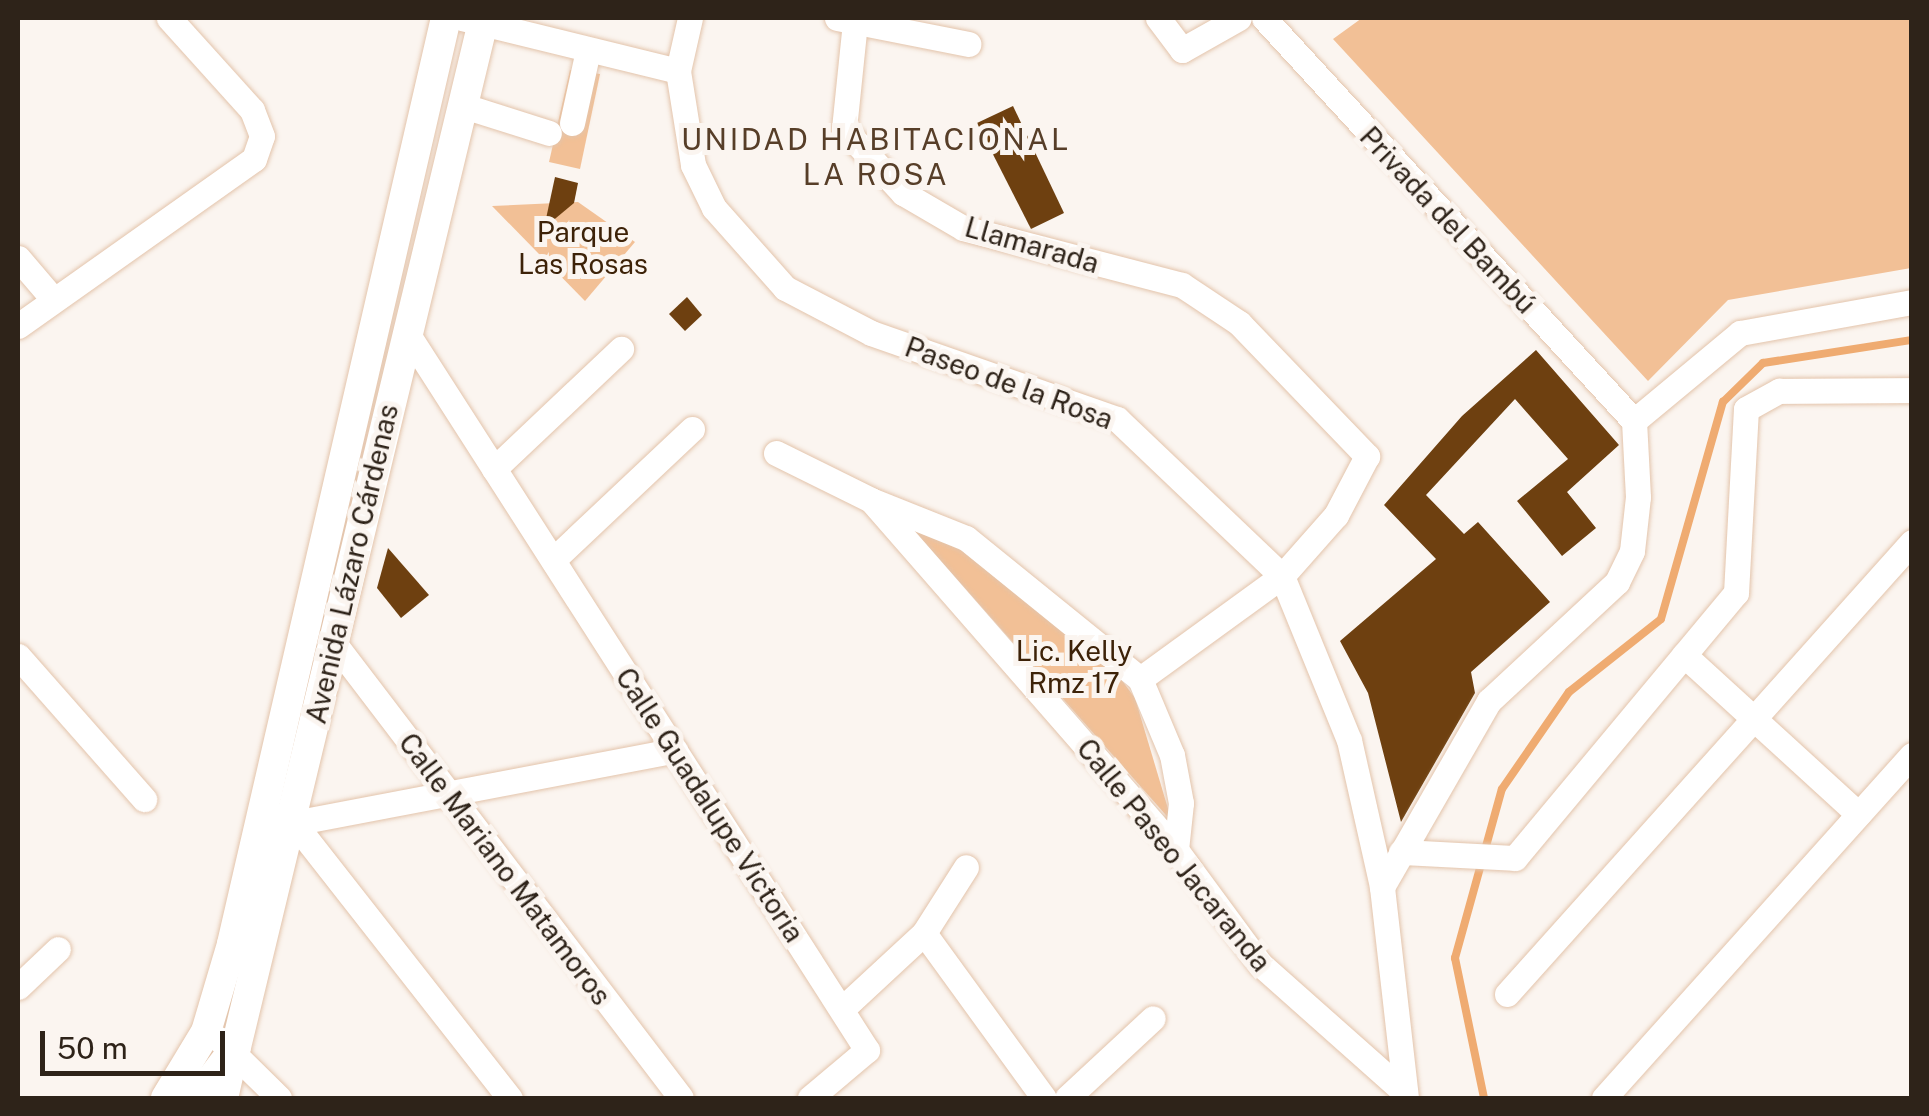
<!DOCTYPE html>
<meta charset="utf-8">
<style>
body{margin:0}
#map{position:relative;width:1929px;height:1116px;overflow:hidden;background:#fbf5f0;font-family:"Public Sans",sans-serif}
div>[style]{position:absolute}
.green>*{inset:0;background:#f2c096}
.stream>*{height:8px;margin:-4px;padding:0 4px;transform-origin:4px;border-radius:4px;background:#efab71}
.building>*{inset:0;background:#6e4010}
.roads{filter:drop-shadow(0 0 2px #e3c4ab) drop-shadow(0 0 2px #e3c4ab)}
.minor>*{height:25px;margin:-12.5px;padding:0 12.5px;transform-origin:12.5px;border-radius:12.5px;background:#fff}
.major>*{height:30px;margin:-15px;padding:0 15px;transform-origin:15px;border-radius:15px;background:#fff}
span{translate:-50% -50%;white-space:nowrap;text-align:center;line-height:1.15;-webkit-text-stroke:10px #fbf5f0;paint-order:stroke}
.street-label{font-size:28px;color:#2e2319}
.park-label{font-size:28px;color:#3d2208}
.neighbourhood-label{font-size:30px;color:#573e28;letter-spacing:2.5px}
.frame{position:absolute;inset:0;border:20px solid #2e2319;pointer-events:none}
.scale{position:absolute;left:40px;top:1031px;width:185px;height:45px;box-sizing:border-box;border:5px solid #2e2319;border-top:0;padding-left:12px;font-size:30px;line-height:35px;white-space:nowrap;color:#2e2319;-webkit-text-stroke:8px #fbf5f0;paint-order:stroke}
</style>
<div id="map">
<div class="green">
<div style="clip-path:polygon(1362px 18px,1911px 18px,1911px 268px,1728px 300px,1648px 381px,1333px 39px)"></div>
<div style="clip-path:polygon(570px 70px,600px 74px,580px 169px,549px 162px)"></div>
<div style="clip-path:polygon(578px 202px,635px 242px,585px 301px,492px 206px)"></div>
<div style="clip-path:polygon(909px 525px,993px 566px,1097px 647px,1135px 698px,1172px 822px)"></div>
</div>
<div class="stream">
<div style="left:1484px;top:1098px;width:143px;rotate:-101.7deg"></div>
<div style="left:1455px;top:958px;width:175px;rotate:-74.5deg"></div>
<div style="left:1502px;top:789px;width:118px;rotate:-55.4deg"></div>
<div style="left:1569px;top:692px;width:117px;rotate:-38.4deg"></div>
<div style="left:1661px;top:619px;width:226px;rotate:-74.1deg"></div>
<div style="left:1723px;top:402px;width:56px;rotate:-44.3deg"></div>
<div style="left:1763px;top:363px;width:151px;rotate:-8.8deg"></div>
</div>
<div class="building">
<div style="clip-path:polygon(1013px 106px,1064px 213px,1031px 229px,977px 123px)"></div>
<div style="clip-path:polygon(555px 177px,578px 183px,574px 203px,544px 228px)"></div>
<div style="clip-path:polygon(687px 297px,702px 315px,685px 331px,669px 314px)"></div>
<div style="clip-path:polygon(1536px 350px,1619px 445px,1567px 492px,1596px 528px,1562px 556px,1517px 501px,1568px 459px,1515px 399px,1426px 495px,1464px 534px,1478px 522px,1550px 602px,1471px 672px,1475px 693px,1401px 822px,1368px 693px,1340px 641px,1436px 559px,1384px 505px,1462px 416px)"></div>
<div style="clip-path:polygon(388px 548px,429px 595px,401px 618px,377px 588px)"></div>
</div>
<div class="roads">
<div class="minor">
<div style="left:462px;top:18px;width:222px;rotate:13.8deg"></div>
<div style="left:690px;top:18px;width:54px;rotate:102.8deg"></div>
<div style="left:678px;top:71px;width:95px;rotate:80.9deg"></div>
<div style="left:693px;top:165px;width:48px;rotate:64deg"></div>
<div style="left:714px;top:208px;width:107px;rotate:48.4deg"></div>
<div style="left:785px;top:288px;width:97px;rotate:27.6deg"></div>
<div style="left:871px;top:333px;width:261px;rotate:19.3deg"></div>
<div style="left:1117px;top:419px;width:228px;rotate:43.6deg"></div>
<div style="left:1282px;top:576px;width:177px;rotate:67.8deg"></div>
<div style="left:1349px;top:740px;width:151px;rotate:77.3deg"></div>
<div style="left:837px;top:18px;width:134px;rotate:11.2deg"></div>
<div style="left:1158px;top:18px;width:40px;rotate:53deg"></div>
<div style="left:1182px;top:50px;width:65px;rotate:-29.3deg"></div>
<div style="left:1264px;top:18px;width:547px;rotate:47.44deg"></div>
<div style="left:855px;top:22px;width:108px;rotate:95.9deg"></div>
<div style="left:844px;top:129px;width:87px;rotate:47.3deg"></div>
<div style="left:903px;top:193px;width:69px;rotate:30.3deg"></div>
<div style="left:963px;top:228px;width:226px;rotate:14.6deg"></div>
<div style="left:1182px;top:285px;width:69px;rotate:33.7deg"></div>
<div style="left:1239px;top:323px;width:185px;rotate:46.1deg"></div>
<div style="left:1367px;top:456px;width:67px;rotate:117.7deg"></div>
<div style="left:1336px;top:515px;width:81px;rotate:131.5deg"></div>
<div style="left:1282px;top:576px;width:175px;rotate:144deg"></div>
<div style="left:464px;top:106px;width:89px;rotate:17.6deg"></div>
<div style="left:572px;top:123px;width:75px;rotate:-77.6deg"></div>
<div style="left:18px;top:258px;width:55px;rotate:49.4deg"></div>
<div style="left:18px;top:326px;width:289px;rotate:-35.3deg"></div>
<div style="left:254px;top:159px;width:24px;rotate:-71deg"></div>
<div style="left:262px;top:136px;width:28px;rotate:-111deg"></div>
<div style="left:252px;top:110px;width:124px;rotate:-132.1deg"></div>
<div style="left:407px;top:333px;width:852px;rotate:57.32deg"></div>
<div style="left:867px;top:1050px;width:75px;rotate:139.9deg"></div>
<div style="left:776px;top:453px;width:106px;rotate:26.3deg"></div>
<div style="left:871px;top:500px;width:464px;rotate:48.9deg"></div>
<div style="left:1176px;top:850px;width:142px;rotate:53.6deg"></div>
<div style="left:1260px;top:964px;width:193px;rotate:41.6deg"></div>
<div style="left:494px;top:469px;width:175px;rotate:-43.4deg"></div>
<div style="left:876px;top:502px;width:97px;rotate:21.8deg"></div>
<div style="left:966px;top:538px;width:224px;rotate:39deg"></div>
<div style="left:1140px;top:679px;width:82px;rotate:67.2deg"></div>
<div style="left:1172px;top:755px;width:49px;rotate:79.4deg"></div>
<div style="left:1181px;top:803px;width:47px;rotate:96.1deg"></div>
<div style="left:553px;top:560px;width:191px;rotate:-43.3deg"></div>
<div style="left:331px;top:639px;width:577px;rotate:52.67deg"></div>
<div style="left:1684px;top:655px;width:236px;rotate:42.4deg"></div>
<div style="left:18px;top:656px;width:191px;rotate:48.6deg"></div>
<div style="left:280px;top:818px;width:15px;rotate:20deg"></div>
<div style="left:294px;top:823px;width:350px;rotate:51.9deg"></div>
<div style="left:294px;top:823px;width:388px;rotate:-10.8deg"></div>
<div style="left:1401px;top:852px;width:114px;rotate:3deg"></div>
<div style="left:1515px;top:858px;width:345px;rotate:-50.2deg"></div>
<div style="left:1736px;top:593px;width:184px;rotate:-86.9deg"></div>
<div style="left:1746px;top:409px;width:38px;rotate:-29deg"></div>
<div style="left:1779px;top:391px;width:133px;rotate:-0.4deg"></div>
<div style="left:924px;top:933px;width:204px;rotate:54deg"></div>
<div style="left:18px;top:987px;width:55px;rotate:-43.5deg"></div>
<div style="left:1507px;top:994px;width:607px;rotate:-48.14deg"></div>
<div style="left:842px;top:1009px;width:112px;rotate:-42.8deg"></div>
<div style="left:924px;top:933px;width:78px;rotate:-57.5deg"></div>
<div style="left:219px;top:1039px;width:84px;rotate:44.5deg"></div>
<div style="left:225px;top:1098px;width:49px;rotate:-77.1deg"></div>
<div style="left:1067px;top:1098px;width:117px;rotate:-42.9deg"></div>
<div style="left:1406px;top:1098px;width:212px;rotate:-96.5deg"></div>
<div style="left:1382px;top:887px;width:215px;rotate:-60.1deg"></div>
<div style="left:1489px;top:701px;width:175px;rotate:-42.9deg"></div>
<div style="left:1617px;top:582px;width:34px;rotate:-64deg"></div>
<div style="left:1632px;top:551px;width:54px;rotate:-83.7deg"></div>
<div style="left:1638px;top:497px;width:76px;rotate:-93deg"></div>
<div style="left:1634px;top:421px;width:138px;rotate:-39.7deg"></div>
<div style="left:1740px;top:333px;width:175px;rotate:-10.2deg"></div>
<div style="left:1604px;top:1098px;width:461px;rotate:-48.1deg"></div>
</div>
<div class="major">
<div style="left:166px;top:1098px;width:77px;rotate:-58.8deg"></div>
<div style="left:206px;top:1032px;width:92px;rotate:-73.5deg"></div>
<div style="left:232px;top:944px;width:950px;rotate:-76.99deg"></div>
<div style="left:197px;top:1098px;width:64px;rotate:-52.6deg"></div>
<div style="left:236px;top:1047px;width:1058px;rotate:-76.45deg"></div>
</div>
</div>
<div class="street-label">
<span style="left:1448px;top:220px;rotate:47deg">Privada del Bambú</span>
<span style="left:1032px;top:245px;rotate:16deg">Llamarada</span>
<span style="left:1009px;top:383px;rotate:20deg">Paseo de la Rosa</span>
<span style="left:352px;top:564px;rotate:-77deg">Avenida Lázaro Cárdenas</span>
<span style="left:710px;top:805px;rotate:57deg">Calle Guadalupe Victoria</span>
<span style="left:1174px;top:855px;rotate:51deg">Calle Paseo Jacaranda</span>
<span style="left:505px;top:869px;rotate:53deg">Calle Mariano Matamoros</span>
</div>
<div class="park-label">
<span style="left:583px;top:248px">Parque<br>Las Rosas</span>
<span style="left:1074px;top:667px">Lic. Kelly<br>Rmz 17</span>
</div>
<div class="neighbourhood-label">
<span style="left:876px;top:156px">UNIDAD HABITACIONAL<br>LA ROSA</span>
</div>
<div class="frame"></div>
<div class="scale">50 m</div>
</div>
